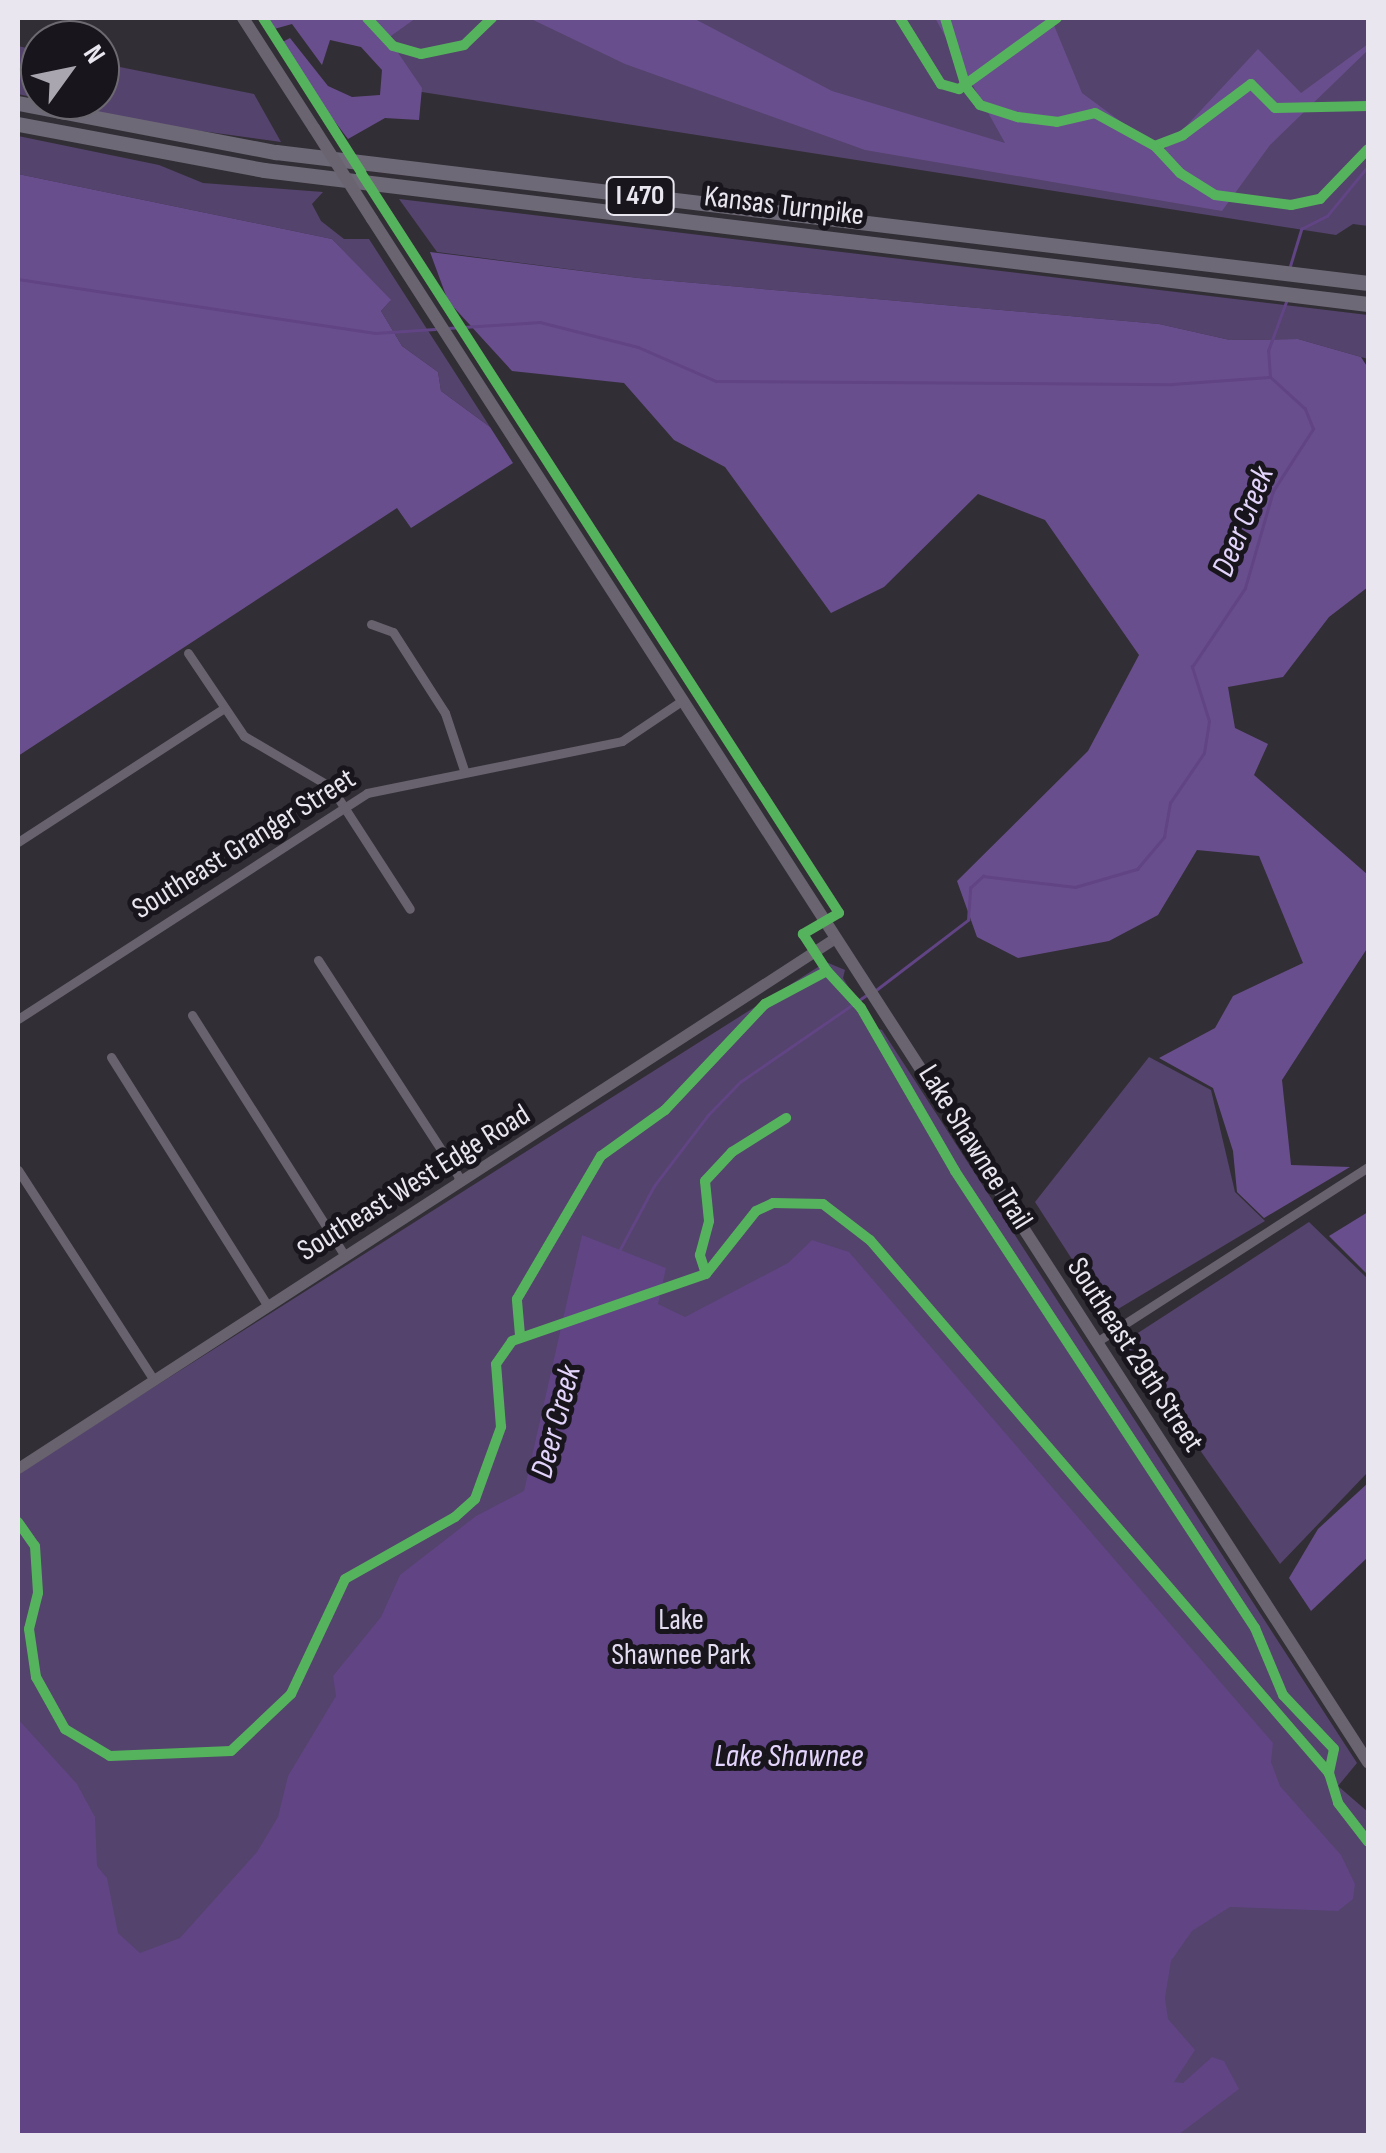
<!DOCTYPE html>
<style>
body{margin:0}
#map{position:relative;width:1386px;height:2153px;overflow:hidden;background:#322e36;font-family:"Sofia Sans Condensed",sans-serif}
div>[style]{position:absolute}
.green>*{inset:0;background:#54436c}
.forest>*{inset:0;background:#694e8d}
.water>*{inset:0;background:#604484}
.stream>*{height:2.5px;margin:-1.25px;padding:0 1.25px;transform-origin:1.25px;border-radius:1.25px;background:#604484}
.minor>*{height:9px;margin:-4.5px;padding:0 4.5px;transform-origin:4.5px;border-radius:4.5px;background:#67626d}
.tertiary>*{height:11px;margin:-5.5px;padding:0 5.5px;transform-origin:5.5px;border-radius:5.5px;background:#67626d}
.secondary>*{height:12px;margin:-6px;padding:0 6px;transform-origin:6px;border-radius:6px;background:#696470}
.motorway>*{height:15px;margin:-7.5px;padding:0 7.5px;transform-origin:7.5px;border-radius:7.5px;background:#6e6976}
.secondary-bridge>*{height:12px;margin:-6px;padding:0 6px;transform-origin:6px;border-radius:6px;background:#696470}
.cycleway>*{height:10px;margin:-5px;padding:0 5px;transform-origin:5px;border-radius:5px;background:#56b35d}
span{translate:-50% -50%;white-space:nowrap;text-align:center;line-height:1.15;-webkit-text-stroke:10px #18151c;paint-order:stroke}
.shield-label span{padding:2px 8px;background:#18151c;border:2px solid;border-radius:8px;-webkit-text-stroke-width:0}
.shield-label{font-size:28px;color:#eae6f0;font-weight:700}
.street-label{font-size:30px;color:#eae6f0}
.park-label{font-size:30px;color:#e4ddf2}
.water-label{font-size:32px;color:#e3d4fc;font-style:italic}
.frame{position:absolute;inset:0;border:20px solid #eae6f0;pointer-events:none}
.north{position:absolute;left:20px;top:20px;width:100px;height:100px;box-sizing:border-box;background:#18151c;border:2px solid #6c6971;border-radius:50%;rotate:57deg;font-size:28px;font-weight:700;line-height:40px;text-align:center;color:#eae6f0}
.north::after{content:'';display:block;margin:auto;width:35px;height:45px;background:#aaa6af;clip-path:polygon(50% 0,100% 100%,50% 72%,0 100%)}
</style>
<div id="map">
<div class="green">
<div style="clip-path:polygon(359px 18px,1368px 18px,1368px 226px,1353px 224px,1336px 235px,409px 90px)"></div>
<div style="clip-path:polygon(18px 46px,40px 51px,40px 99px,18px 94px)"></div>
<div style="clip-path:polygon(100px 63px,254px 94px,281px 142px,150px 124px,44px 100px,100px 100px)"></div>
<div style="clip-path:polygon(18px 136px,159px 165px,203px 183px,323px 192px,312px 204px,321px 221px,344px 239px,369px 239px,490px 427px,441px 391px,438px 372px,402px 346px,381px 311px,390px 301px,332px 239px,18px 174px)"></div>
<div style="clip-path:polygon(399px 199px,1368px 315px,1368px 359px,1298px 339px,1230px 340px,1159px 324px,638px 278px,437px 252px)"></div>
<div style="clip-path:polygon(826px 962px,845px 970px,843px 978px,873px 1027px,882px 1030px,1357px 1763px,1338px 1786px,1368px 1812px,1368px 2135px,18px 2136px,18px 1473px)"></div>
<div style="clip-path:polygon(1149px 1057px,1211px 1090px,1235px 1192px,1265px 1221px,1108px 1315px,1035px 1202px)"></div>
<div style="clip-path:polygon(1309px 1222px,1368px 1279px,1368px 1472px,1280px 1564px,1124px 1342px)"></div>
</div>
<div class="forest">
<div style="clip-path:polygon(259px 18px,416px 18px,388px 38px,422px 88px,419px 120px,385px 118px,348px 139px,277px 45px,290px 38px,328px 86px,352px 97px,380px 95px,382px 70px,361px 47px,330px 40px,322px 65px,292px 24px,267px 31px)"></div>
<div style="clip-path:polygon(529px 18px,693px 18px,832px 91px,1005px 143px,935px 18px,1051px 18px,1082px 93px,1162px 152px,1258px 49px,1301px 93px,1368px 44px,1368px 50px,1270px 145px,1222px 211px,865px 150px,625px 64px)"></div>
<div style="clip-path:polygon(18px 174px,332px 239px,391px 300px,381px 311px,402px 346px,438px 372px,441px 391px,490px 427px,513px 463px,411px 528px,397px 508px,18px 756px)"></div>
<div style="clip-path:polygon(430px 252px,638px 278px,1159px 324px,1230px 340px,1298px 339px,1361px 357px,1368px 368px,1368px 587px,1329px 617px,1283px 677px,1228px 687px,1235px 728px,1268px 744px,1254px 775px,1368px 875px,1368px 947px,1282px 1080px,1291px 1165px,1350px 1167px,1264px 1218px,1237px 1192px,1233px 1151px,1213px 1088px,1159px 1058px,1215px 1028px,1233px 996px,1303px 963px,1259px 856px,1197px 850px,1158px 915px,1109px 941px,1018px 958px,977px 937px,957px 881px,1088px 751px,1139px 655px,1045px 520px,978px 494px,884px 587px,831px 613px,725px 467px,674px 440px,624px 383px,512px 371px,448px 301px)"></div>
<div style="clip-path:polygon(1368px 1212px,1368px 1275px,1329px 1236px)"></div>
<div style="clip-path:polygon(1368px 1483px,1368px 1557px,1311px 1611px,1289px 1578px,1318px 1529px)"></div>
</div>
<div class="water">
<div style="clip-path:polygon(582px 1235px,666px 1268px,658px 1304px,685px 1317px,788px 1263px,812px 1240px,849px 1252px,1273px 1743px,1271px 1762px,1280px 1786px,1341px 1855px,1355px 1884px,1353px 1899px,1338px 1911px,1230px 1907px,1192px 1931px,1171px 1961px,1165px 1998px,1168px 2019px,1195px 2050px,1174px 2082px,1183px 2083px,1212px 2057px,1224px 2061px,1239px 2089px,1178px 2135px,18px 2135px,18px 1719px,77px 1784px,95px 1817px,97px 1866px,107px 1878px,118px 1933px,140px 1953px,180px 1938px,257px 1852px,278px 1817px,288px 1776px,336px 1696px,333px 1676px,381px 1617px,400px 1575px,476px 1516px,524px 1491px)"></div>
</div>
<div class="stream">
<div style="left:1290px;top:266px;width:39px;rotate:-73deg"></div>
<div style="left:1301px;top:229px;width:29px;rotate:-27deg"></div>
<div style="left:1327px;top:216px;width:65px;rotate:-50.6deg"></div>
<div style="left:18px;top:279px;width:361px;rotate:8.6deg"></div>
<div style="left:375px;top:333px;width:60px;rotate:-3.8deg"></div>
<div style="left:448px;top:328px;width:92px;rotate:-3.7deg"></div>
<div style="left:540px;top:322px;width:101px;rotate:14.3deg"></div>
<div style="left:638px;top:347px;width:85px;rotate:23.6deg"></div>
<div style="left:716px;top:381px;width:456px;rotate:0.4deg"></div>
<div style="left:1172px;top:384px;width:97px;rotate:-4.1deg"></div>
<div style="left:876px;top:990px;width:116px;rotate:-37.3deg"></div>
<div style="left:968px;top:920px;width:32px;rotate:-86deg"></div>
<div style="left:970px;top:888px;width:18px;rotate:-43deg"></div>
<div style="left:983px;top:876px;width:93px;rotate:6.8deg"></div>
<div style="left:1075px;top:887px;width:65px;rotate:-16.2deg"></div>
<div style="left:1137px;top:869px;width:42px;rotate:-49.8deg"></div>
<div style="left:1164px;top:837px;width:35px;rotate:-80deg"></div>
<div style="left:1170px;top:803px;width:60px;rotate:-55.8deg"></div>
<div style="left:1204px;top:753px;width:32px;rotate:-81deg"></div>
<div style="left:1209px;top:721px;width:57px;rotate:-107.5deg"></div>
<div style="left:1192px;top:667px;width:95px;rotate:-56.1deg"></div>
<div style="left:1245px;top:588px;width:101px;rotate:-73.9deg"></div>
<div style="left:1273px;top:491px;width:74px;rotate:-57.2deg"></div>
<div style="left:1313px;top:429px;width:22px;rotate:-112deg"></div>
<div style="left:1305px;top:409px;width:47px;rotate:-137.6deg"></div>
<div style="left:1270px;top:377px;width:26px;rotate:-94deg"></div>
<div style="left:1268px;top:351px;width:55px;rotate:-69.9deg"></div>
<div style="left:618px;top:1253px;width:76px;rotate:-61.8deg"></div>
<div style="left:654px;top:1186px;width:89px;rotate:-52.7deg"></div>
<div style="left:708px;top:1115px;width:46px;rotate:-45.9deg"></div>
<div style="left:740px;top:1082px;width:152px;rotate:-34.5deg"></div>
</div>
<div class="minor">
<div style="left:371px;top:624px;width:23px;rotate:20deg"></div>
<div style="left:393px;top:632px;width:96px;rotate:57.3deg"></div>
<div style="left:445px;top:713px;width:60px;rotate:71.6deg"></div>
<div style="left:188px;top:653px;width:100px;rotate:56deg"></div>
<div style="left:244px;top:736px;width:101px;rotate:30.4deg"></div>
<div style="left:331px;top:787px;width:145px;rotate:57.1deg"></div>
<div style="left:18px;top:842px;width:246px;rotate:-33deg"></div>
<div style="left:318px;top:960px;width:259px;rotate:57deg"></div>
<div style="left:459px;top:1177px;width:7px;rotate:106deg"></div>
<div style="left:192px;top:1015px;width:285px;rotate:57.6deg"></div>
<div style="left:18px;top:1019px;width:416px;rotate:-32.9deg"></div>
<div style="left:367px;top:793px;width:260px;rotate:-11.5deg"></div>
<div style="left:622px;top:741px;width:73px;rotate:-33.9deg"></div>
<div style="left:111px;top:1057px;width:294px;rotate:57.8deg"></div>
<div style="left:18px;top:1170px;width:250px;rotate:57.1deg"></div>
<div style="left:1098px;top:1341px;width:321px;rotate:-32.8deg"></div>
</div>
<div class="tertiary">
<div style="left:18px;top:1468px;width:974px;rotate:-32.97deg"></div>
</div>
<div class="secondary">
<div style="left:243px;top:18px;width:131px;rotate:57.2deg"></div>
<div style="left:372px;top:219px;width:1837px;rotate:57.16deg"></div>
</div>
<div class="motorway">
<div style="left:18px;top:103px;width:263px;rotate:10.8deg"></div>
<div style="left:276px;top:152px;width:1100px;rotate:6.84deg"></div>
<div style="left:18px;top:124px;width:250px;rotate:10.6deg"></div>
<div style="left:264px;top:170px;width:1112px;rotate:6.92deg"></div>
</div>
<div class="secondary-bridge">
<div style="left:314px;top:128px;width:108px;rotate:57.5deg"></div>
</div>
<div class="cycleway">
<div style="left:263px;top:18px;width:183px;rotate:57.5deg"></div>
<div style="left:367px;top:18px;width:38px;rotate:47deg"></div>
<div style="left:393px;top:46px;width:29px;rotate:16deg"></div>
<div style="left:421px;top:54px;width:44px;rotate:-11.8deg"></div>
<div style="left:464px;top:45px;width:39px;rotate:-44deg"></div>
<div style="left:900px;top:18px;width:78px;rotate:58.2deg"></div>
<div style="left:941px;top:84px;width:19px;rotate:16deg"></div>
<div style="left:959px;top:89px;width:121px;rotate:-35.9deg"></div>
<div style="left:945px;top:18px;width:72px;rotate:73.1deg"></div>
<div style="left:966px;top:87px;width:23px;rotate:52deg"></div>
<div style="left:980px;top:105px;width:40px;rotate:18deg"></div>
<div style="left:1018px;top:117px;width:39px;rotate:7deg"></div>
<div style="left:1057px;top:122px;width:39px;rotate:-13deg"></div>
<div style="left:1095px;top:113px;width:68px;rotate:28.8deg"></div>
<div style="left:1155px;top:146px;width:30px;rotate:-21deg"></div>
<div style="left:1183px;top:135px;width:85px;rotate:-36.9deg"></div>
<div style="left:1251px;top:84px;width:34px;rotate:45deg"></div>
<div style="left:1275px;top:108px;width:93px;rotate:-1.2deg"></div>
<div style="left:1155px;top:146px;width:37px;rotate:47deg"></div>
<div style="left:1180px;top:173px;width:41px;rotate:32.2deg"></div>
<div style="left:1215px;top:195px;width:77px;rotate:7.5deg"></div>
<div style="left:1291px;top:205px;width:30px;rotate:-12deg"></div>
<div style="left:1320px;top:199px;width:69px;rotate:-46.2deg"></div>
<div style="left:361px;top:173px;width:881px;rotate:57.14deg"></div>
<div style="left:839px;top:913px;width:42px;rotate:149.7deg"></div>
<div style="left:803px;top:934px;width:44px;rotate:57deg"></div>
<div style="left:706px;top:1274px;width:20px;rotate:-108deg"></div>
<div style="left:700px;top:1255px;width:35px;rotate:-75deg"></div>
<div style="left:709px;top:1221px;width:40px;rotate:-95.7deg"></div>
<div style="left:705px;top:1181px;width:40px;rotate:-47deg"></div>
<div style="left:732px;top:1152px;width:64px;rotate:-32.2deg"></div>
<div style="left:520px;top:1335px;width:36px;rotate:-95deg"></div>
<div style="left:517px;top:1299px;width:166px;rotate:-59.6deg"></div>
<div style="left:601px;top:1156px;width:79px;rotate:-35.7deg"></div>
<div style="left:665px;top:1110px;width:146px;rotate:-46.7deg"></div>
<div style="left:765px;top:1004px;width:70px;rotate:-28deg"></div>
<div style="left:827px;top:971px;width:50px;rotate:47.4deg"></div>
<div style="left:861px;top:1008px;width:188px;rotate:60deg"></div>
<div style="left:955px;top:1171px;width:547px;rotate:56.72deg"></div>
<div style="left:1255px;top:1628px;width:73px;rotate:67.3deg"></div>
<div style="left:1283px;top:1695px;width:74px;rotate:46.6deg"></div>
<div style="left:1334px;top:1749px;width:25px;rotate:102deg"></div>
<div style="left:18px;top:1522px;width:29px;rotate:55deg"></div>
<div style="left:35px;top:1546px;width:47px;rotate:86.3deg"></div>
<div style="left:38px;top:1593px;width:37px;rotate:104deg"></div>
<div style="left:29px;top:1629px;width:49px;rotate:81.7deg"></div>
<div style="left:36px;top:1677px;width:60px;rotate:60.9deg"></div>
<div style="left:65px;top:1729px;width:52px;rotate:31deg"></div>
<div style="left:110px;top:1756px;width:121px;rotate:-2.4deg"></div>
<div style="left:231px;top:1751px;width:83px;rotate:-43.5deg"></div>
<div style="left:291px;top:1694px;width:127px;rotate:-64.8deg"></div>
<div style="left:345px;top:1579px;width:126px;rotate:-29.4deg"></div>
<div style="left:455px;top:1517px;width:27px;rotate:-42deg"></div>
<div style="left:475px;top:1499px;width:77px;rotate:-70.1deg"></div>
<div style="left:501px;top:1427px;width:63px;rotate:-94.5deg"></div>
<div style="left:496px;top:1364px;width:28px;rotate:-55deg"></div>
<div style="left:512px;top:1341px;width:205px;rotate:-19.1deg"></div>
<div style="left:706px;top:1274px;width:80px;rotate:-51.6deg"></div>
<div style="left:756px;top:1211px;width:19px;rotate:-25deg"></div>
<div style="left:773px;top:1203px;width:50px;rotate:1.1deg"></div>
<div style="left:823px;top:1204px;width:59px;rotate:37.5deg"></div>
<div style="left:870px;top:1240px;width:703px;rotate:49.27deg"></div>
<div style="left:1329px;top:1773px;width:31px;rotate:73deg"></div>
<div style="left:1338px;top:1803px;width:49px;rotate:52.4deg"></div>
</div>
<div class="shield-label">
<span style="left:640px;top:196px">I 470</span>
</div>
<div class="street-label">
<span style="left:784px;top:206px;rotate:7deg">Kansas Turnpike</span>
<span style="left:244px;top:844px;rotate:-32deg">Southeast Granger Street</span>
<span style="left:975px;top:1147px;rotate:58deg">Lake Shawnee Trail</span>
<span style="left:414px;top:1183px;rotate:-32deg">Southeast West Edge Road</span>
<span style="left:1135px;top:1355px;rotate:57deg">Southeast 29th Street</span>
</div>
<div class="park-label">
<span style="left:681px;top:1637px">Lake<br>Shawnee Park</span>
</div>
<div class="water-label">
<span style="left:1244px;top:522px;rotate:-68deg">Deer Creek</span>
<span style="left:557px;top:1422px;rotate:-75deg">Deer Creek</span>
<span style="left:789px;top:1757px">Lake Shawnee</span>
</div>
<div class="frame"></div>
<div class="north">N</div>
</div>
